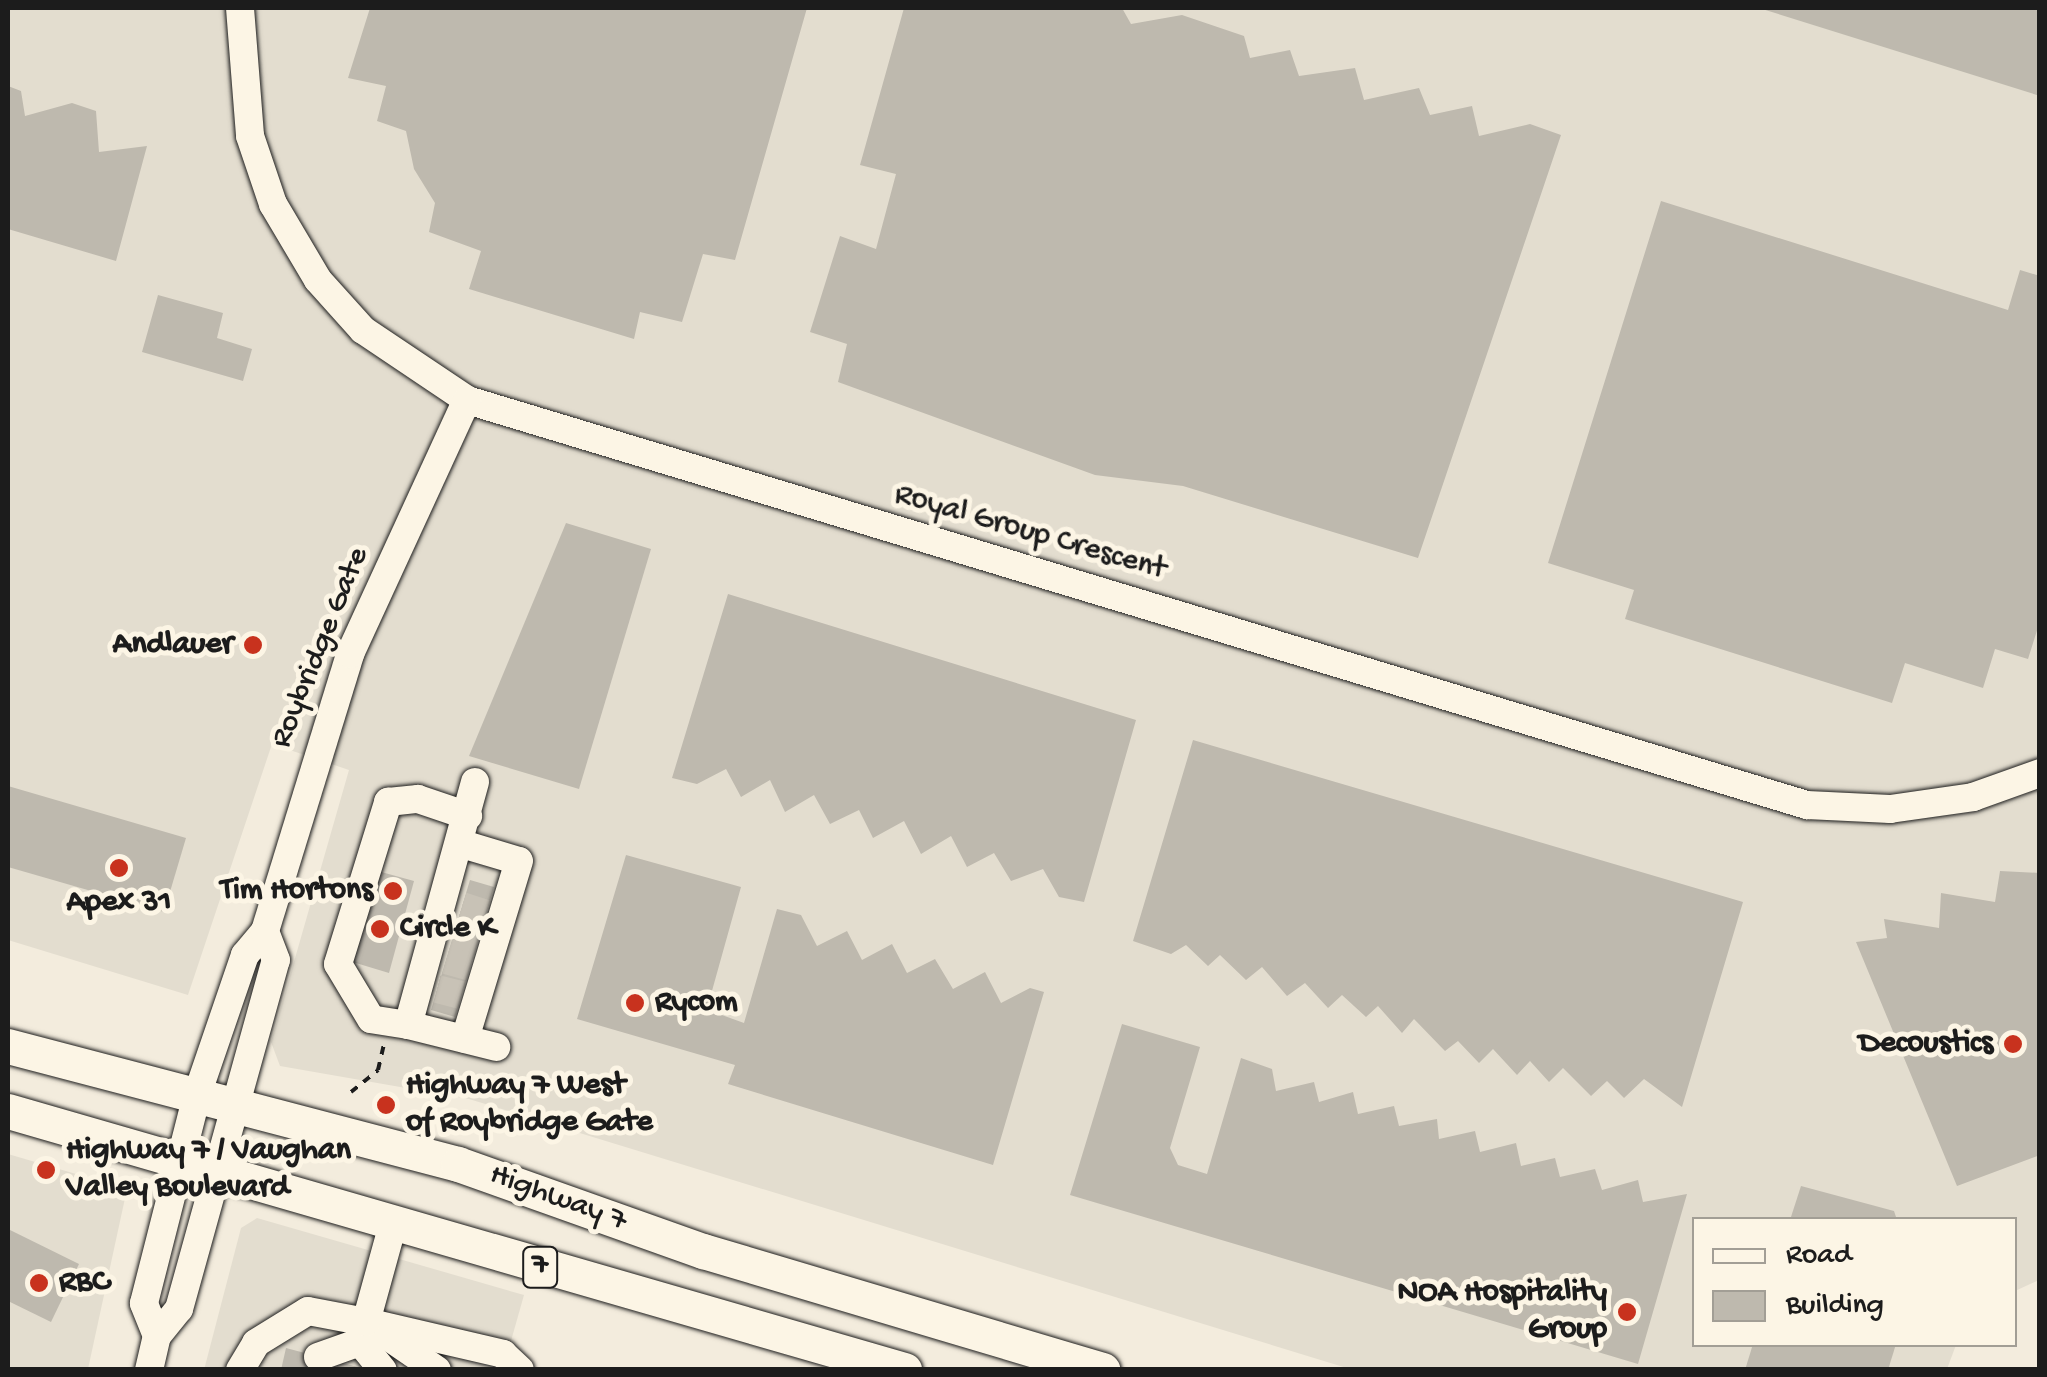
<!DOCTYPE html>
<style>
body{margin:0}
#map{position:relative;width:2047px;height:1377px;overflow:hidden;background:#f3ecdd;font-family:"Gochi Hand",sans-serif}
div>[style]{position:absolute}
.built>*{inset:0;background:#e3ddcf}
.building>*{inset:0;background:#beb9ae}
.minor-tunnel>*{height:28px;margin-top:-14px;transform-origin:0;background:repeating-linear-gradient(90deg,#c8c2b6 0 28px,transparent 0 42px)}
.path>*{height:4px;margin-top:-2px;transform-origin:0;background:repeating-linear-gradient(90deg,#1c1c1c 0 8px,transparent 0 16px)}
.roads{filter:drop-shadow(0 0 2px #1c1c1c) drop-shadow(0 0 2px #1c1c1c)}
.minor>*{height:28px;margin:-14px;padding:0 14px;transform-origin:14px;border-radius:14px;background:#fcf5e5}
.major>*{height:35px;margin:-17.5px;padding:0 17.5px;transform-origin:17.5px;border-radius:17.5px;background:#fcf5e5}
.dots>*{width:28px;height:28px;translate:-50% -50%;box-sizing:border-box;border:5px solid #fcf5e5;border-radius:50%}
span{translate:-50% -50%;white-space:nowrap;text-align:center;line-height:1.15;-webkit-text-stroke:10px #fcf5e5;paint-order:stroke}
.shield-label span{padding:2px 8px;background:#fcf5e5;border:2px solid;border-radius:8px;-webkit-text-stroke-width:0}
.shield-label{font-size:30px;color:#1c1c1c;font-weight:700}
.street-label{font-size:32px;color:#1c1c1c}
.poi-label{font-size:32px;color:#1c1c1c;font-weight:700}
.right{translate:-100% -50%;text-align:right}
.left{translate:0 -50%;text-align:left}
.frame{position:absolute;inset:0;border:10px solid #1c1c1c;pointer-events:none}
.legend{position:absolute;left:1692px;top:1217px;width:325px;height:130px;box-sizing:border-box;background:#fcf5e5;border:2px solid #a29e95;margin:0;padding:12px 18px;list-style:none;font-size:30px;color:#1c1c1c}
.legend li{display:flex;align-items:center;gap:20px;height:50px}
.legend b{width:50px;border:2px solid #a29e95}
</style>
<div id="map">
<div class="built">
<div style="clip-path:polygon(8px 8px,2039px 8px,2039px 1280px,2015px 1291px,2014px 1220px,1694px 1220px,1694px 1344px,1956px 1345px,1947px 1369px,1350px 1369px,469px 1099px,280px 1066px,271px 1042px,349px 770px,272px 744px,188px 995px,8px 940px)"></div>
<div style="clip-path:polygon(8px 1154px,127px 1189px,88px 1369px,8px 1369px)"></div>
<div style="clip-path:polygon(257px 1218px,524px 1295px,503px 1369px,204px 1370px,241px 1228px)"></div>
</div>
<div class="building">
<div style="clip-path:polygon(370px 8px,807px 8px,735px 260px,703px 254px,682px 322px,640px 312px,634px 339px,469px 289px,481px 251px,429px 232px,435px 203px,414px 169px,406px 131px,377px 121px,386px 86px,348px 78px)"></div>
<div style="clip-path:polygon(904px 8px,1122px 8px,1131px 24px,1182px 15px,1244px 36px,1250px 58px,1290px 50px,1299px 76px,1355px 68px,1364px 100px,1419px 88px,1430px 115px,1472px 106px,1479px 136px,1530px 124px,1561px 135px,1418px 558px,1183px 486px,1095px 475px,838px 382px,847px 344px,810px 332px,840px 236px,876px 249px,896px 174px,860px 165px)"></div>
<div style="clip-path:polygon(1759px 8px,2040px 8px,2040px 96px)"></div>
<div style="clip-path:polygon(8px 86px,21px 91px,25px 116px,72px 103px,96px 111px,99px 152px,147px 146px,116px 261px,8px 229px)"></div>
<div style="clip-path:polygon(1661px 201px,2008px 310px,2020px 270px,2040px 276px,2040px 621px,2028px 659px,1995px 649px,1983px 688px,1905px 663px,1892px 703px,1625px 619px,1634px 590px,1548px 563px)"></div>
<div style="clip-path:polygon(158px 295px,223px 313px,217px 338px,252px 349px,243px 381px,142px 352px)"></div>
<div style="clip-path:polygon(566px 523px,651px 549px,579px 789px,469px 756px)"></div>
<div style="clip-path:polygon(728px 594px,1136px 720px,1084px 902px,1059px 897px,1043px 869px,1011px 881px,994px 853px,967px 867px,951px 836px,921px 854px,904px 821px,873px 838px,859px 810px,830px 824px,814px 795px,785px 812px,770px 780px,741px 797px,726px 769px,697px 784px,672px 778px)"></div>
<div style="clip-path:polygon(1193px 740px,1743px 902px,1682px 1107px,1644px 1079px,1624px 1098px,1607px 1081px,1591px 1096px,1563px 1068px,1549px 1082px,1530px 1061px,1517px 1075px,1493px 1049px,1479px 1063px,1458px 1041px,1445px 1051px,1414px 1019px,1402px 1033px,1378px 1006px,1366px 1017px,1342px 995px,1328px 1008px,1305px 983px,1287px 996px,1262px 967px,1246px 980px,1220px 955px,1208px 966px,1186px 945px,1171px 954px,1133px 941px)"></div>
<div style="clip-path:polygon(8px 786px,186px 838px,164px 912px,8px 867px)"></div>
<div style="clip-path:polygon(626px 855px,741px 887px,710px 998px,719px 1014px,744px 1023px,777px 909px,801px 915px,817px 946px,847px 931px,862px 960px,892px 944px,907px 973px,935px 959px,953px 989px,985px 972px,1001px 1003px,1030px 988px,1044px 992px,993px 1165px,728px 1084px,735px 1065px,577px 1019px)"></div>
<div style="clip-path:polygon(374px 870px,414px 881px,389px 973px,346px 960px)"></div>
<div style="clip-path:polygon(2000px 871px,2040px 873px,2040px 1155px,1957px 1186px,1856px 942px,1887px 938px,1884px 919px,1939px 928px,1941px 893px,1995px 902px)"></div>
<div style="clip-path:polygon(470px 880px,494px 887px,455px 1017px,431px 1010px)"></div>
<div style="clip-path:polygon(1122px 1024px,1200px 1047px,1170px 1148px,1178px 1165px,1207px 1174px,1241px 1058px,1272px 1069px,1276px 1091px,1314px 1082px,1319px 1102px,1353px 1092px,1358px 1114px,1394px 1106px,1399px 1126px,1437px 1119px,1439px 1139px,1475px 1131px,1480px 1152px,1516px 1143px,1521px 1166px,1555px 1158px,1560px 1177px,1595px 1169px,1602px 1190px,1638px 1180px,1643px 1202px,1687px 1194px,1638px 1364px,1070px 1195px)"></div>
<div style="clip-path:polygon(1801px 1186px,1894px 1211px,1897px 1220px,1790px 1220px)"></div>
<div style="clip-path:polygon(8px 1229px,79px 1264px,51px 1322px,8px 1301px)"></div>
<div style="clip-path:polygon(1753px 1344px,1896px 1344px,1888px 1370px,1745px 1370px)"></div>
<div style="clip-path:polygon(286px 1348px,361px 1368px,361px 1370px,281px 1370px)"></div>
</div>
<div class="minor-tunnel">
<div style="left:462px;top:906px;width:25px;rotate:18deg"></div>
<div style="left:454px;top:934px;width:25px;rotate:16deg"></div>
<div style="left:446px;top:960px;width:25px;rotate:16deg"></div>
<div style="left:437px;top:989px;width:25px;rotate:14deg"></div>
<div style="left:352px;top:1370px;width:4px;rotate:-76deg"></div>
</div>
<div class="path">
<div style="left:351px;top:1092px;width:35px;rotate:-39deg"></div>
<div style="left:378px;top:1070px;width:26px;rotate:-77deg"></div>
</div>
<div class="roads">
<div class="minor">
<div style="left:240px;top:8px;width:128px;rotate:85.5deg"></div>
<div style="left:250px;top:136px;width:72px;rotate:71.3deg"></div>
<div style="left:273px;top:204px;width:88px;rotate:59.4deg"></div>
<div style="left:318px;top:280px;width:67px;rotate:48deg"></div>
<div style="left:363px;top:330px;width:125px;rotate:33.9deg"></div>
<div style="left:467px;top:400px;width:1400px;rotate:16.82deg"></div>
<div style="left:1807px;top:805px;width:83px;rotate:2.8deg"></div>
<div style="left:1890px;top:809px;width:84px;rotate:-8.2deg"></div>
<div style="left:1973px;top:797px;width:71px;rotate:-19.7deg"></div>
<div style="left:475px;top:782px;width:252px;rotate:105.4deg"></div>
<div style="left:408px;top:1025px;width:91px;rotate:14deg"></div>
<div style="left:462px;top:844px;width:59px;rotate:16.6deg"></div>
<div style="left:519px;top:861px;width:186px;rotate:106.9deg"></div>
<div style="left:408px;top:1025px;width:37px;rotate:-171deg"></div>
<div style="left:371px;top:1019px;width:64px;rotate:-121deg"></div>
<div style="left:338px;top:964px;width:170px;rotate:-72.8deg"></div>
<div style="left:388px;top:802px;width:30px;rotate:-6deg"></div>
<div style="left:418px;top:799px;width:53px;rotate:18.8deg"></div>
<div style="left:366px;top:1322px;width:141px;rotate:13.1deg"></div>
<div style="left:503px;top:1354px;width:23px;rotate:43deg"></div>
<div style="left:380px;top:1331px;width:69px;rotate:34.4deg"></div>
<div style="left:157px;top:1336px;width:35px;rotate:-112deg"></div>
<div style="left:144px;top:1303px;width:215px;rotate:-75.7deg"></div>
<div style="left:197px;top:1095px;width:148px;rotate:-71.1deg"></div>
<div style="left:245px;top:955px;width:31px;rotate:-50deg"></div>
<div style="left:265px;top:931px;width:290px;rotate:-72.9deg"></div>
<div style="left:350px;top:654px;width:280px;rotate:-65.3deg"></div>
<div style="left:318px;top:1357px;width:45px;rotate:-19.7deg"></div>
<div style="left:360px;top:1342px;width:36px;rotate:51deg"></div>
<div style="left:149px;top:1370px;width:35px;rotate:-77deg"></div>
<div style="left:157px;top:1336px;width:35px;rotate:-51deg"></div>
<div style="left:179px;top:1309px;width:362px;rotate:-74.5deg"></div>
<div style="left:276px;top:960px;width:31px;rotate:-111deg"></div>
<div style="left:240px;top:1370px;width:31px;rotate:-59deg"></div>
<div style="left:256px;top:1343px;width:61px;rotate:-31.6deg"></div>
<div style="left:308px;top:1311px;width:59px;rotate:10.7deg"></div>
<div style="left:366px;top:1322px;width:102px;rotate:-74.6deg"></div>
</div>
<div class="major">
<div style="left:8px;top:1046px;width:465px;rotate:14.7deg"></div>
<div style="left:458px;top:1164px;width:260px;rotate:19.6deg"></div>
<div style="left:703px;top:1251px;width:417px;rotate:16.6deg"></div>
<div style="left:8px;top:1111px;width:933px;rotate:16.12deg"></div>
</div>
</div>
<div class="dots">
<div style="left:253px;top:645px;background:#c8321e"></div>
<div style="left:119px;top:868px;background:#c8321e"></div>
<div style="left:393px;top:891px;background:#c8321e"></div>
<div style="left:380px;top:929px;background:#c8321e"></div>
<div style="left:635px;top:1003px;background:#c8321e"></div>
<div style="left:2013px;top:1044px;background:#c8321e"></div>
<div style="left:386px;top:1105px;background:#c8321e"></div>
<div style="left:46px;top:1170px;background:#c8321e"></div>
<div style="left:39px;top:1283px;background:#c8321e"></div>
<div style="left:1627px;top:1312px;background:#c8321e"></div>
</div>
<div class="shield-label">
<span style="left:540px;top:1267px">7</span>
</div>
<div class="street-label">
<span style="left:1030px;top:533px;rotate:16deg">Royal Group Crescent</span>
<span style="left:321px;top:648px;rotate:-68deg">Roybridge Gate</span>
<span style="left:558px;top:1199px;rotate:20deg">Highway 7</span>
</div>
<div class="poi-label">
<span class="right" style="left:233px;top:645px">Andlauer</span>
<span class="right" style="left:373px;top:891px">Tim Hortons</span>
<span style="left:119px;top:903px">Apex 31</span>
<span class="left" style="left:400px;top:929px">Circle K</span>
<span class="left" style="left:655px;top:1003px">Rycom</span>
<span class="right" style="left:1993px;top:1044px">Decoustics</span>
<span class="left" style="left:406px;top:1105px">Highway 7 West<br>of Roybridge Gate</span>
<span class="left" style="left:66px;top:1170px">Highway 7 / Vaughan<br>Valley Boulevard</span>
<span class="left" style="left:59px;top:1283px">RBC</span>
<span class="right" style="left:1607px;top:1312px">NOA Hospitality<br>Group</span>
</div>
<div class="frame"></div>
<ul class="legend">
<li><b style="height:12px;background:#fcf5e5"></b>Road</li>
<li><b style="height:28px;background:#beb9ae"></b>Building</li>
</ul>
</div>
